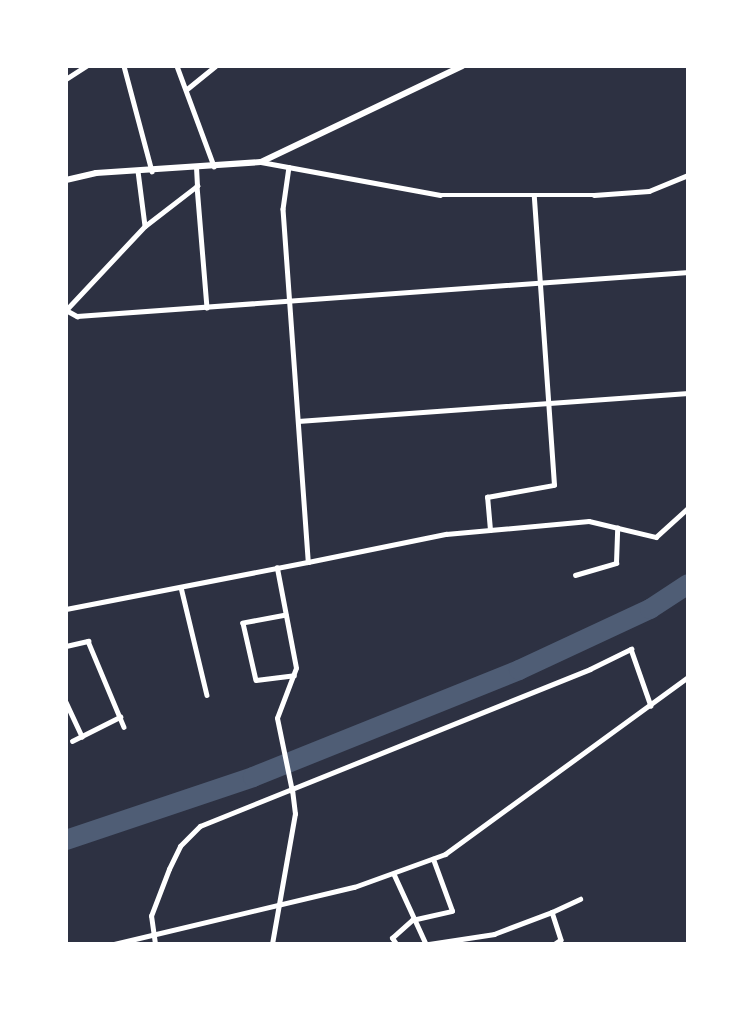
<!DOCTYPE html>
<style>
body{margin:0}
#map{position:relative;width:754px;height:1010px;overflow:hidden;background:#2d3142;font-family:Manrope,sans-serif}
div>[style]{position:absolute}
.river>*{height:20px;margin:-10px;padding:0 10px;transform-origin:10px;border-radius:10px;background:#4f5d75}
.minor>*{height:4.5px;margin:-2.25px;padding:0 2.25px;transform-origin:2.25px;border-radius:2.25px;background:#fff}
.tertiary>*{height:5px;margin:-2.5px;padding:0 2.5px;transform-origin:2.5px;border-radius:2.5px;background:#fff}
.secondary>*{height:6px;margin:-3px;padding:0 3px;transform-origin:3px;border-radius:3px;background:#fff}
span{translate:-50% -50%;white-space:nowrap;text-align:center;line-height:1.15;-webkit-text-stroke:4.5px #fff;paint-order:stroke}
.frame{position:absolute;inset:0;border:68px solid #fff;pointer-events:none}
</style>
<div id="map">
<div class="river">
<div style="left:66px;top:840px;width:197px;rotate:-18.6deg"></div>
<div style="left:253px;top:777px;width:287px;rotate:-21.9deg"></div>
<div style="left:519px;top:670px;width:145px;rotate:-25deg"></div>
<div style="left:650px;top:609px;width:45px;rotate:-33.3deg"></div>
</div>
<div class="minor">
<div style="left:124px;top:66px;width:109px;rotate:75.1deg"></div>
<div style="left:177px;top:66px;width:107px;rotate:69.7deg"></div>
<div style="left:66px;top:79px;width:24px;rotate:-33deg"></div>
<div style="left:187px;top:89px;width:36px;rotate:-39deg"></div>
<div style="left:261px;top:162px;width:182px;rotate:10.4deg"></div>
<div style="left:440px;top:195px;width:154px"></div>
<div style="left:594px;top:195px;width:55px;rotate:-4.2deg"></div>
<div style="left:649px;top:191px;width:42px;rotate:-22.3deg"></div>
<div style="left:289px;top:167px;width:42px;rotate:98.1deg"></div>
<div style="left:283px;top:209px;width:354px;rotate:85.9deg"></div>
<div style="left:308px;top:562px;width:141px;rotate:-11.5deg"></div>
<div style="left:446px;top:534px;width:44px;rotate:-5.2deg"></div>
<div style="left:490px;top:530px;width:33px;rotate:-95deg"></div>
<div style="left:487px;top:497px;width:68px;rotate:-10.2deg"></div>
<div style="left:554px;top:485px;width:290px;rotate:-94deg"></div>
<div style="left:138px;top:171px;width:55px;rotate:82.7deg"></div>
<div style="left:197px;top:186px;width:122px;rotate:85.3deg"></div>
<div style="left:66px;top:310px;width:13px;rotate:29deg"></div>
<div style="left:77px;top:316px;width:613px;rotate:-4.12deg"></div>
<div style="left:66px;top:310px;width:115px;rotate:-46.8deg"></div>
<div style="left:145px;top:226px;width:66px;rotate:-37.6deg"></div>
<div style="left:197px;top:186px;width:17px;rotate:-93deg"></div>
<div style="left:298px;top:421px;width:391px;rotate:-4.1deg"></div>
<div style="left:490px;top:530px;width:99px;rotate:-5.2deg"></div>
<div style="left:589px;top:521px;width:69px;rotate:13.4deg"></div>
<div style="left:656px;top:537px;width:43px;rotate:-42.2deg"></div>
<div style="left:575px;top:575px;width:43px;rotate:-16.3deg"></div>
<div style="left:616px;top:563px;width:35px;rotate:-88deg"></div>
<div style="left:181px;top:587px;width:111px;rotate:76.5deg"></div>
<div style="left:66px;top:609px;width:247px;rotate:-11deg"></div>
<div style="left:286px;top:615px;width:44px;rotate:169.5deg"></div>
<div style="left:243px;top:623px;width:58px;rotate:77.2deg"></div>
<div style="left:256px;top:680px;width:38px;rotate:-7deg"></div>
<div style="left:66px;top:646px;width:23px;rotate:-13deg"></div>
<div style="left:88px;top:641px;width:93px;rotate:67.3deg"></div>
<div style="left:66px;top:702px;width:38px;rotate:65deg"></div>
<div style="left:277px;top:718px;width:53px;rotate:-69.2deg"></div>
<div style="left:296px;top:668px;width:102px;rotate:-100.8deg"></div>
<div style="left:72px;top:741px;width:54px;rotate:-26.6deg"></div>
<div style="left:394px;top:874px;width:77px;rotate:65.4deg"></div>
<div style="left:552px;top:912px;width:31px;rotate:-25deg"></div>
<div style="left:155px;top:944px;width:28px;rotate:-98deg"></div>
<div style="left:151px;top:916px;width:50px;rotate:-69deg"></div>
<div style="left:169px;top:869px;width:25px;rotate:-64deg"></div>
<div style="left:180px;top:846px;width:28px;rotate:-45deg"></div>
<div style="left:200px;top:826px;width:420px;rotate:-21.9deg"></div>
<div style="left:590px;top:669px;width:46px;rotate:-26deg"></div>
<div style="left:631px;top:649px;width:60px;rotate:70.7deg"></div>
<div style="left:272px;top:944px;width:132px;rotate:-80deg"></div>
<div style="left:295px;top:814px;width:23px;rotate:-97deg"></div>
<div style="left:396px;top:944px;width:7px;rotate:-124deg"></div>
<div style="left:392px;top:938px;width:27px;rotate:-42deg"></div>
<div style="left:412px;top:920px;width:41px;rotate:-12.7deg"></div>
<div style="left:452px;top:911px;width:55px;rotate:-110.1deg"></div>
<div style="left:429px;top:944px;width:66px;rotate:-8.7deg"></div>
<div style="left:494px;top:934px;width:62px;rotate:-20.8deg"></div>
<div style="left:552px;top:912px;width:29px;rotate:72deg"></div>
<div style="left:561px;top:940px;width:7px;rotate:146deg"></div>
</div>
<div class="tertiary">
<div style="left:277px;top:718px;width:75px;rotate:78.4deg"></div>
<div style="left:114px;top:944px;width:247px;rotate:-13.4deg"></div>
<div style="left:354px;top:887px;width:97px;rotate:-19.9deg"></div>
<div style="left:445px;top:854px;width:301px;rotate:-36.1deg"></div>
</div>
<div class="secondary">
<div style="left:66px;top:180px;width:31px;rotate:-13deg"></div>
<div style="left:96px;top:173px;width:165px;rotate:-3.8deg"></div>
<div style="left:261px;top:162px;width:223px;rotate:-25.5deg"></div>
</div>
<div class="frame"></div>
</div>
